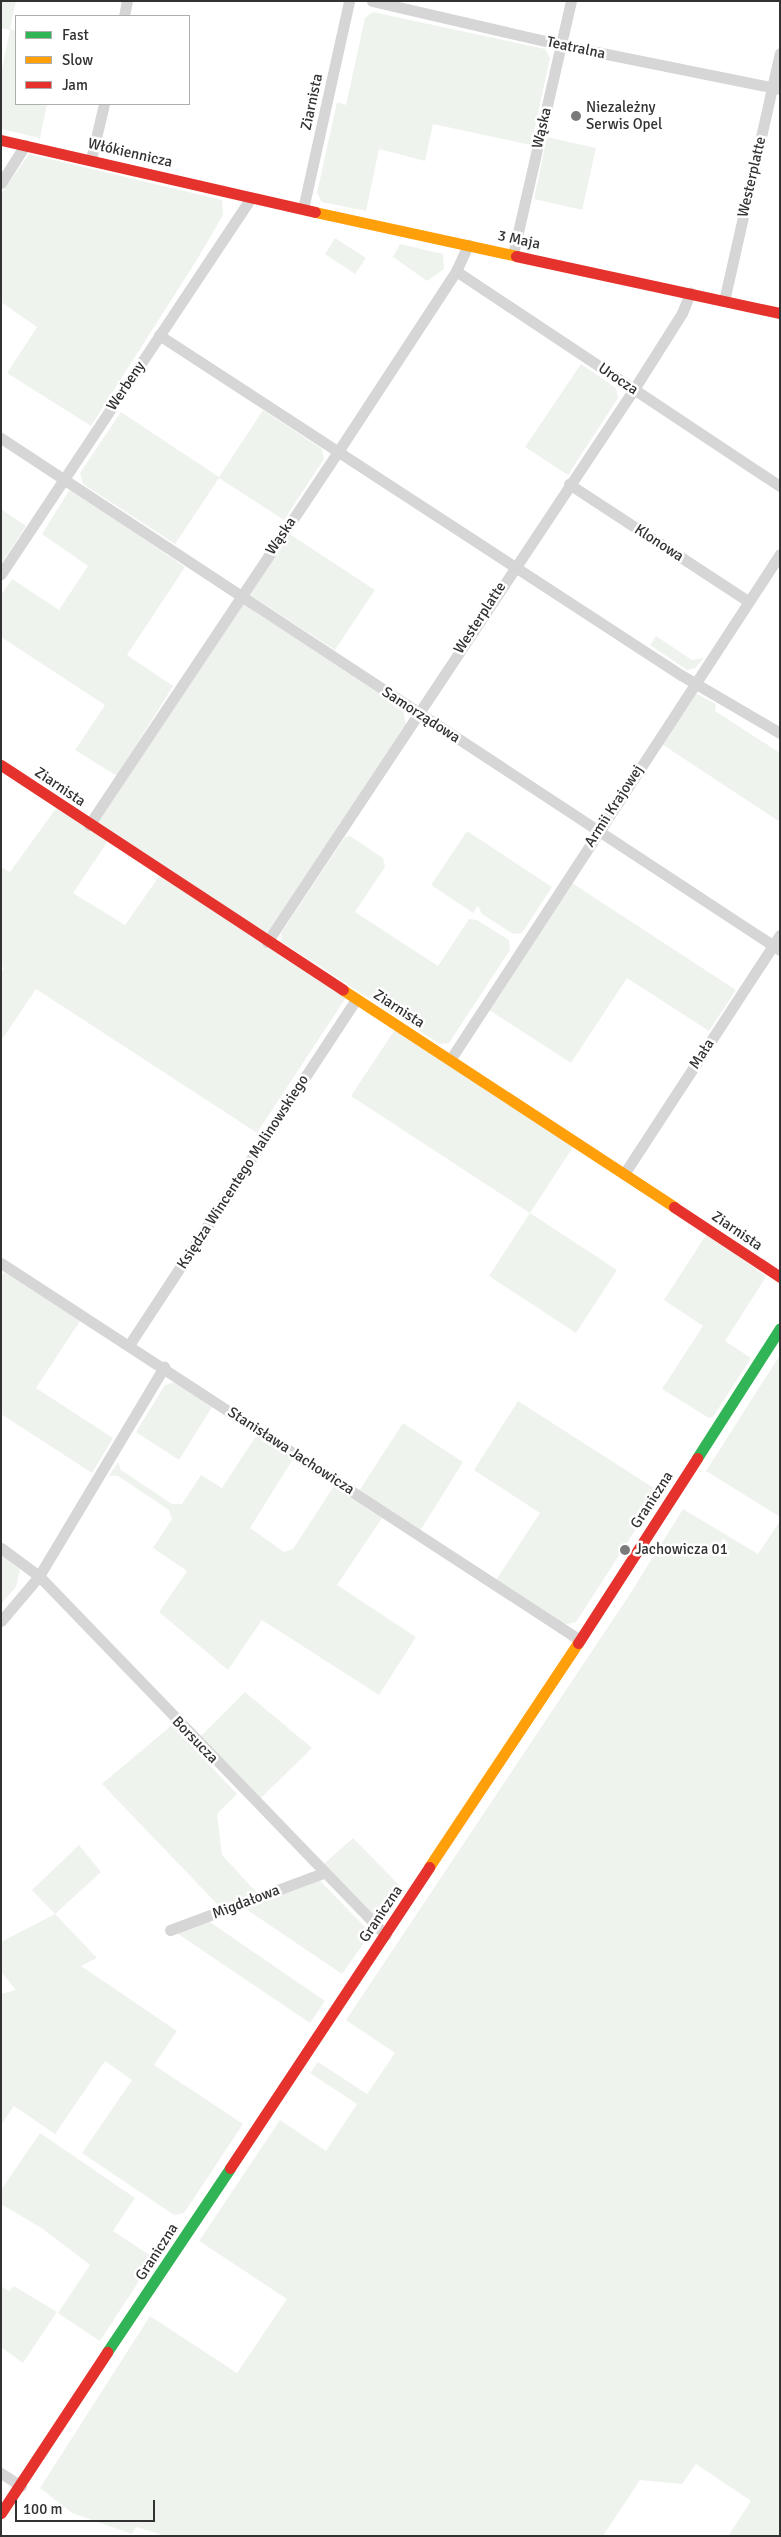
<!DOCTYPE html>
<meta charset="utf-8">
<style>
body{margin:0}
#map{position:relative;width:781px;height:2537px;overflow:hidden;background:#fff;font-family:Signika,sans-serif}
div>[style]{position:absolute}
.green>*{inset:0;background:#eff3ed}
.street>*{height:11px;margin:-5.5px;padding:0 5.5px;transform-origin:5.5px;border-radius:5.5px;background:#d6d6d6}
.fast>*{height:11px;margin:-5.5px;padding:0 5.5px;transform-origin:5.5px;border-radius:5.5px;background:#30b455}
.slow>*{height:11px;margin:-5.5px;padding:0 5.5px;transform-origin:5.5px;border-radius:5.5px;background:#ff9f0a}
.jam>*{height:11px;margin:-5.5px;padding:0 5.5px;transform-origin:5.5px;border-radius:5.5px;background:#e5322d}
.dots>*{width:14px;height:14px;translate:-50% -50%;box-sizing:border-box;border:2px solid #fff;border-radius:50%}
span{translate:-50% -50%;white-space:nowrap;text-align:center;line-height:1.15;-webkit-text-stroke:5px #fff;paint-order:stroke}
.street-label{font-size:15px;color:#323232}
.poi-label{font-size:15px;color:#323232}
.left{translate:0 -50%;text-align:left}
.frame{position:absolute;inset:0;border:2px solid #323232;pointer-events:none}
.legend{position:absolute;left:15px;top:15px;width:175px;height:90px;box-sizing:border-box;background:#fff;border:1px solid #adadad;margin:0;padding:6px 9px;list-style:none;font-size:15px;color:#323232}
.legend li{display:flex;align-items:center;gap:10px;height:25px}
.legend b{width:25px;border:1px solid #adadad}
.scale{position:absolute;left:15px;top:2500px;width:140px;height:22px;box-sizing:border-box;border:2px solid #323232;border-top:0;padding-left:6px;font-size:15px;line-height:18px;white-space:nowrap;color:#323232;-webkit-text-stroke:4px #fff;paint-order:stroke}
</style>
<div id="map">
<div class="green">
<div style="clip-path:polygon(1px 1px,16px 1px,10px 29px,16px 31px,16px 104px,47px 104px,40px 138px,1px 129px,1px 73px,10px 30px,1px 28px)"></div>
<div style="clip-path:polygon(373px 12px,545px 49px,550px 58px,531px 145px,433px 124px,425px 161px,379px 149px,366px 211px,322px 202px,317px 193px,337px 102px,346px 105px,365px 18px)"></div>
<div style="clip-path:polygon(547px 137px,596px 148px,582px 210px,534px 199px)"></div>
<div style="clip-path:polygon(29px 154px,222px 200px,223px 215px,198px 258px,91px 426px,7px 373px,37px 327px,1px 302px,1px 194px)"></div>
<div style="clip-path:polygon(335px 238px,366px 258px,355px 274px,325px 254px)"></div>
<div style="clip-path:polygon(400px 244px,443px 254px,444px 269px,427px 281px,393px 257px)"></div>
<div style="clip-path:polygon(581px 364px,616px 388px,618px 398px,568px 475px,525px 447px)"></div>
<div style="clip-path:polygon(263px 410px,322px 449px,324px 459px,284px 520px,219px 478px,175px 544px,83px 484px,80px 473px,121px 412px,219px 477px)"></div>
<div style="clip-path:polygon(70px 489px,185px 567px,127px 655px,173px 686px,117px 776px,75px 750px,105px 705px,1px 637px,1px 595px,12px 579px,59px 610px,88px 566px,42px 534px)"></div>
<div style="clip-path:polygon(1px 509px,26px 526px,1px 564px)"></div>
<div style="clip-path:polygon(288px 533px,375px 590px,335px 650px,248px 594px)"></div>
<div style="clip-path:polygon(242px 603px,403px 709px,406px 724px,265px 936px,95px 824px)"></div>
<div style="clip-path:polygon(656px 636px,692px 660px,704px 658px,695px 668px,687px 670px,650px 645px)"></div>
<div style="clip-path:polygon(695px 693px,716px 704px,715px 711px,780px 753px,780px 822px,660px 743px)"></div>
<div style="clip-path:polygon(57px 807px,108px 841px,73px 893px,125px 925px,160px 875px,347px 996px,257px 1133px,36px 989px,1px 1041px,1px 973px,4px 968px,1px 966px,1px 867px,10px 872px)"></div>
<div style="clip-path:polygon(467px 831px,552px 887px,522px 933px,513px 934px,482px 914px,478px 906px,473px 913px,431px 885px)"></div>
<div style="clip-path:polygon(350px 836px,383px 858px,385px 867px,355px 912px,438px 966px,469px 919px,477px 920px,509px 940px,510px 950px,449px 1043px,440px 1044px,282px 942px,281px 933px,345px 837px)"></div>
<div style="clip-path:polygon(572px 883px,736px 990px,709px 1031px,627px 978px,571px 1063px,489px 1010px)"></div>
<div style="clip-path:polygon(396px 1028px,575px 1144px,530px 1213px,617px 1270px,576px 1333px,489px 1276px,530px 1213px,351px 1096px)"></div>
<div style="clip-path:polygon(708px 1232px,766px 1277px,725px 1341px,751px 1358px,713px 1417px,709px 1418px,662px 1389px,703px 1326px,664px 1300px)"></div>
<div style="clip-path:polygon(4px 1272px,80px 1321px,36px 1388px,113px 1438px,92px 1473px,1px 1414px,1px 1277px)"></div>
<div style="clip-path:polygon(780px 1355px,780px 1517px,706px 1471px)"></div>
<div style="clip-path:polygon(175px 1382px,212px 1407px,179px 1460px,136px 1432px,165px 1385px)"></div>
<div style="clip-path:polygon(518px 1401px,660px 1492px,576px 1622px,563px 1625px,496px 1580px,540px 1513px,474px 1470px)"></div>
<div style="clip-path:polygon(403px 1423px,463px 1462px,420px 1531px,359px 1491px)"></div>
<div style="clip-path:polygon(256px 1436px,293px 1459px,250px 1528px,284px 1552px,293px 1549px,334px 1486px,382px 1518px,337px 1585px,416px 1637px,379px 1695px,262px 1620px,228px 1670px,159px 1612px,187px 1571px,153px 1548px,172px 1519px,169px 1510px,118px 1476px,109px 1476px,118px 1462px,121px 1470px,172px 1504px,182px 1504px,201px 1475px,222px 1488px)"></div>
<div style="clip-path:polygon(683px 1509px,758px 1554px,780px 1521px,780px 2536px,728px 2536px,751px 2501px,696px 2464px,682px 2484px,640px 2480px,603px 2536px,166px 2536px,136px 2527px,132px 2534px,72px 2513px,40px 2488px,150px 2316px,237px 2373px,287px 2299px,199px 2241px,280px 2120px,326px 2151px,357px 2104px,310px 2073px,318px 2062px,367px 2094px,395px 2053px,346px 2020px,628px 1597px)"></div>
<div style="clip-path:polygon(1px 1553px,20px 1570px,16px 1587px,1px 1604px)"></div>
<div style="clip-path:polygon(245px 1692px,312px 1748px,261px 1798px,201px 1736px)"></div>
<div style="clip-path:polygon(172px 1725px,237px 1794px,217px 1814px,222px 1855px,258px 1894px,220px 1907px,102px 1784px)"></div>
<div style="clip-path:polygon(353px 1838px,401px 1887px,382px 1915px,373px 1916px,324px 1864px)"></div>
<div style="clip-path:polygon(79px 1845px,101px 1872px,55px 1914px,97px 1958px,81px 1966px,177px 2031px,154px 2065px,243px 2124px,184px 2213px,174px 2215px,82px 2153px,132px 2080px,105px 2061px,55px 2134px,14px 2106px,1px 2125px,1px 1994px,16px 1990px,1px 1972px,1px 1942px,55px 1914px,32px 1890px)"></div>
<div style="clip-path:polygon(318px 1879px,371px 1933px,342px 1974px,243px 1907px)"></div>
<div style="clip-path:polygon(207px 1920px,325px 2001px,310px 2023px,175px 1932px)"></div>
<div style="clip-path:polygon(40px 2133px,135px 2198px,113px 2231px,154px 2258px,100px 2341px,58px 2313px,90px 2265px,43px 2229px,1px 2204px,1px 2190px)"></div>
<div style="clip-path:polygon(1px 2286px,9px 2291px,14px 2286px,57px 2312px,23px 2363px,1px 2347px)"></div>
</div>
<div class="street">
<div style="left:372px;top:1px;width:195px;rotate:13deg"></div>
<div style="left:562px;top:45px;width:222px;rotate:11.4deg"></div>
<div style="left:124px;top:16px;width:15px;rotate:-79deg"></div>
<div style="left:91px;top:159px;width:57px;rotate:-76.7deg"></div>
<div style="left:1px;top:183px;width:45px;rotate:-57.7deg"></div>
<div style="left:303px;top:209px;width:213px;rotate:-77.5deg"></div>
<div style="left:513px;top:254px;width:260px;rotate:-77.1deg"></div>
<div style="left:456px;top:271px;width:389px;rotate:33.6deg"></div>
<div style="left:724px;top:301px;width:254px;rotate:-77.3deg"></div>
<div style="left:159px;top:335px;width:623px;rotate:33.08deg"></div>
<div style="left:681px;top:675px;width:115px;rotate:30.4deg"></div>
<div style="left:1px;top:438px;width:932px;rotate:33.32deg"></div>
<div style="left:569px;top:484px;width:214px;rotate:33.2deg"></div>
<div style="left:1px;top:574px;width:452px;rotate:-56.4deg"></div>
<div style="left:89px;top:825px;width:454px;rotate:-56.3deg"></div>
<div style="left:341px;top:447px;width:210px;rotate:-56.8deg"></div>
<div style="left:456px;top:271px;width:29px;rotate:-65deg"></div>
<div style="left:267px;top:942px;width:664px;rotate:-56.43deg"></div>
<div style="left:634px;top:389px;width:90px;rotate:-57.7deg"></div>
<div style="left:682px;top:313px;width:22px;rotate:-68deg"></div>
<div style="left:450px;top:1060px;width:604px;rotate:-56.89deg"></div>
<div style="left:624px;top:1174px;width:285px;rotate:-56.9deg"></div>
<div style="left:1px;top:1263px;width:691px;rotate:33.07deg"></div>
<div style="left:129px;top:1345px;width:414px;rotate:-56.7deg"></div>
<div style="left:1px;top:1548px;width:47px;rotate:36.4deg"></div>
<div style="left:39px;top:1576px;width:499px;rotate:46deg"></div>
<div style="left:1px;top:1621px;width:59px;rotate:-49.8deg"></div>
<div style="left:39px;top:1576px;width:244px;rotate:-59.1deg"></div>
<div style="left:170px;top:1930px;width:163px;rotate:-20.4deg"></div>
<div style="left:1px;top:2473px;width:24px;rotate:33deg"></div>
</div>
<div class="fast">
<div style="left:697px;top:1458px;width:154px;rotate:-57.4deg"></div>
<div style="left:107px;top:2352px;width:221px;rotate:-56.2deg"></div>
</div>
<div class="slow">
<div style="left:315px;top:212px;width:206px;rotate:12.3deg"></div>
<div style="left:343px;top:990px;width:396px;rotate:33.2deg"></div>
<div style="left:429px;top:1867px;width:269px;rotate:-56.4deg"></div>
</div>
<div class="jam">
<div style="left:1px;top:140px;width:322px;rotate:12.9deg"></div>
<div style="left:516px;top:256px;width:270px;rotate:12.2deg"></div>
<div style="left:1px;top:765px;width:409px;rotate:33.3deg"></div>
<div style="left:674px;top:1207px;width:127px;rotate:33.4deg"></div>
<div style="left:578px;top:1643px;width:220px;rotate:-57.2deg"></div>
<div style="left:230px;top:2168px;width:361px;rotate:-56.5deg"></div>
<div style="left:1px;top:2513px;width:193px;rotate:-56.6deg"></div>
</div>
<div class="dots">
<div style="left:576px;top:116px;background:#7a7a7a"></div>
<div style="left:625px;top:1550px;background:#7a7a7a"></div>
</div>
<div class="street-label">
<span style="left:576px;top:48px;rotate:12deg">Teatralna</span>
<span style="left:312px;top:102px;rotate:-78deg">Ziarnista</span>
<span style="left:542px;top:128px;rotate:-77deg">Wąska</span>
<span style="left:130px;top:153px;rotate:13deg">Włókiennicza</span>
<span style="left:752px;top:177px;rotate:-77deg">Westerplatte</span>
<span style="left:519px;top:240px;rotate:12deg">3 Maja</span>
<span style="left:618px;top:379px;rotate:34deg">Urocza</span>
<span style="left:126px;top:386px;rotate:-56deg">Werbeny</span>
<span style="left:281px;top:536px;rotate:-56deg">Wąska</span>
<span style="left:659px;top:543px;rotate:33deg">Klonowa</span>
<span style="left:480px;top:618px;rotate:-57deg">Westerplatte</span>
<span style="left:421px;top:715px;rotate:33deg">Samorządowa</span>
<span style="left:60px;top:787px;rotate:34deg">Ziarnista</span>
<span style="left:614px;top:806px;rotate:-57deg">Armii Krajowej</span>
<span style="left:399px;top:1009px;rotate:33deg">Ziarnista</span>
<span style="left:702px;top:1054px;rotate:-57deg">Mała</span>
<span style="left:243px;top:1172px;rotate:-57deg">Księdza Wincentego Malinowskiego</span>
<span style="left:737px;top:1231px;rotate:34deg">Ziarnista</span>
<span style="left:291px;top:1451px;rotate:33deg">Stanisława Jachowicza</span>
<span style="left:652px;top:1500px;rotate:-57deg">Graniczna</span>
<span style="left:195px;top:1740px;rotate:46deg">Borsucza</span>
<span style="left:246px;top:1902px;rotate:-21deg">Migdałowa</span>
<span style="left:381px;top:1914px;rotate:-56deg">Graniczna</span>
<span style="left:157px;top:2252px;rotate:-57deg">Graniczna</span>
</div>
<div class="poi-label">
<span class="left" style="left:586px;top:116px">Niezależny<br>Serwis Opel</span>
<span class="left" style="left:635px;top:1550px">Jachowicza 01</span>
</div>
<div class="frame"></div>
<ul class="legend">
<li><b style="height:6px;background:#30b455"></b>Fast</li>
<li><b style="height:6px;background:#ff9f0a"></b>Slow</li>
<li><b style="height:6px;background:#e5322d"></b>Jam</li>
</ul>
<div class="scale">100 m</div>
</div>
